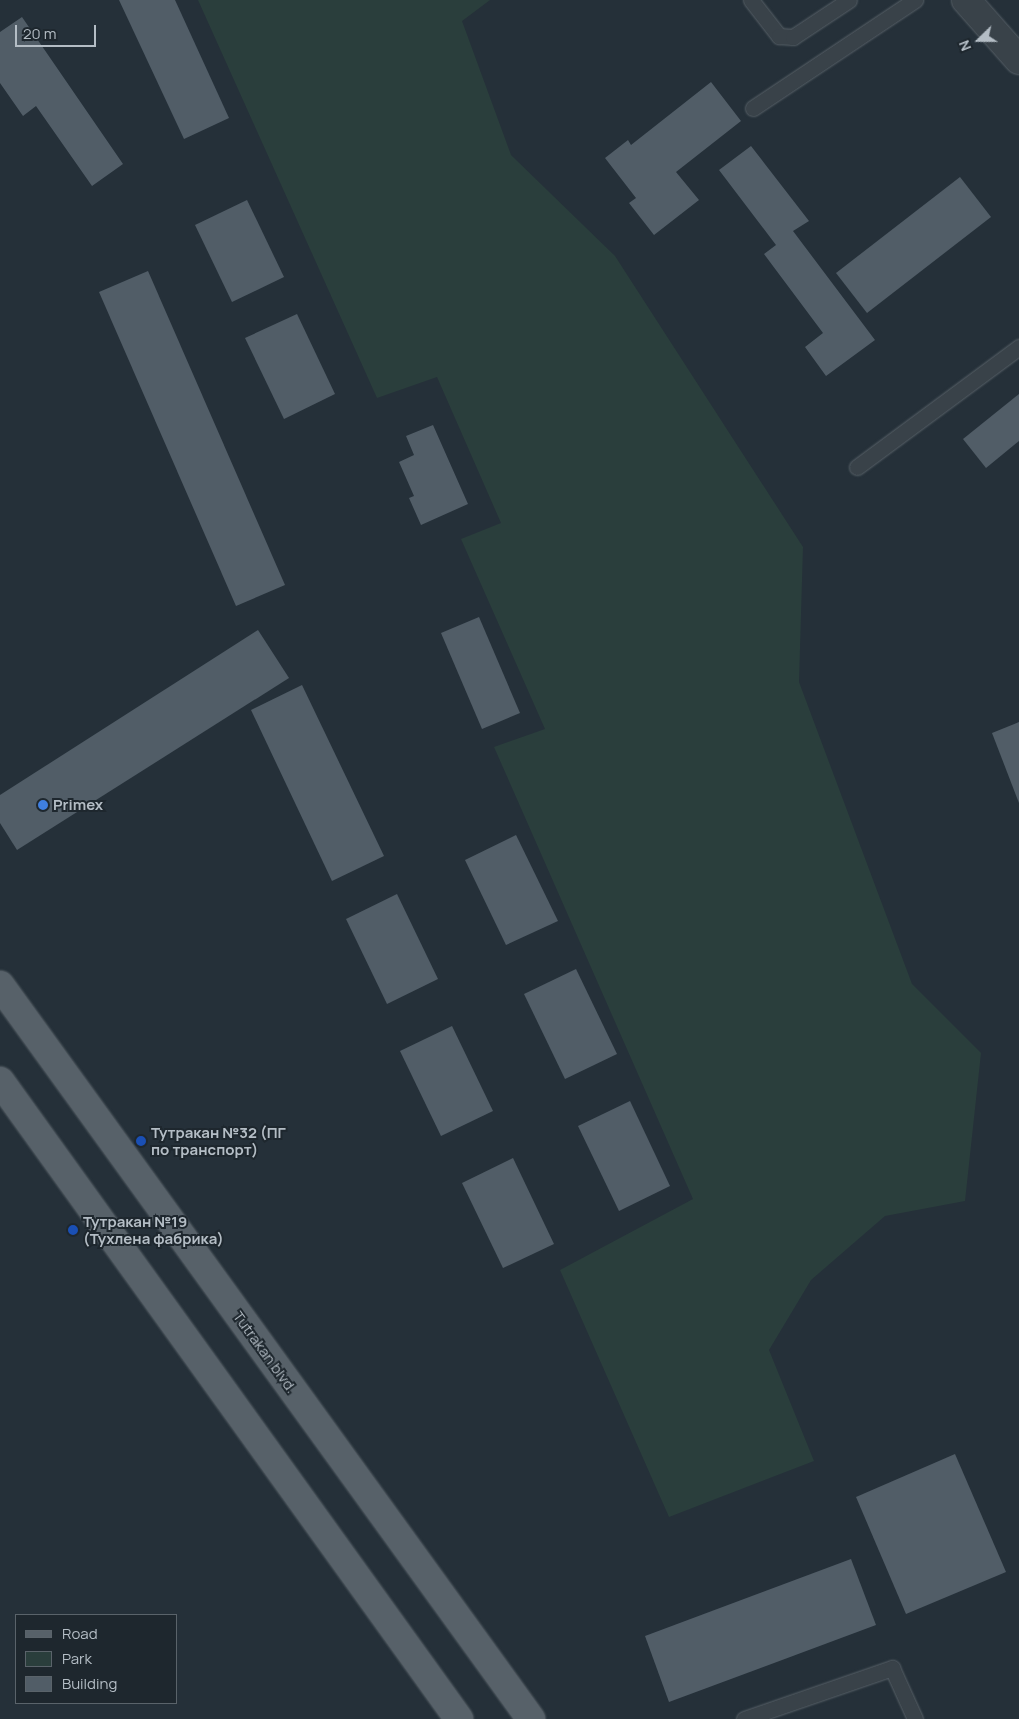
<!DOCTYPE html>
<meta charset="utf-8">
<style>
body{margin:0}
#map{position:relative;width:1019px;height:1719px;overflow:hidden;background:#253039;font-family:Manrope,sans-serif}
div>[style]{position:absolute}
.green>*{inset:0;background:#2a3e3c}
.building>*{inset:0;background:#515d67}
.roads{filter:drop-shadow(0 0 1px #576067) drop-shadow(0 0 1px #576067)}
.lane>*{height:15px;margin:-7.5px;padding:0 7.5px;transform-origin:7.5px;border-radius:7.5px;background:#394249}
.street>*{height:28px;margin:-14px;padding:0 14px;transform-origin:14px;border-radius:14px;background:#394249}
.primary>*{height:28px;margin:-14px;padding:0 14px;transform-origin:14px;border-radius:14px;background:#576169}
.dots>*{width:14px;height:14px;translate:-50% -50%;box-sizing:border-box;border:2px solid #1e272e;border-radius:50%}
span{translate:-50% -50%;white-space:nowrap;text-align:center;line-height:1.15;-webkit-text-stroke:4px #1e272e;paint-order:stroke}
.poi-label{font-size:15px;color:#b4bdc5;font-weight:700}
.left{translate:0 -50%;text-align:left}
.street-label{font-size:15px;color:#b4bdc5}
.legend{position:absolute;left:15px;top:1614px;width:162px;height:90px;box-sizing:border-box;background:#1e272e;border:1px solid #5a636a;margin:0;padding:6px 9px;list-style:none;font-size:15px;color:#b4bdc5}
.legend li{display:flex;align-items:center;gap:10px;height:25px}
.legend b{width:25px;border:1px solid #5a636a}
.north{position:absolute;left:954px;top:15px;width:50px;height:50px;-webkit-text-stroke:4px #1e272e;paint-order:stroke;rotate:248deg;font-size:14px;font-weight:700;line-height:20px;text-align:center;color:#b4bdc5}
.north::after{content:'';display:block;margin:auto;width:18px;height:22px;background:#b4bdc5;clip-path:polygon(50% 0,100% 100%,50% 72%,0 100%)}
.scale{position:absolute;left:15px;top:25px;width:81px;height:22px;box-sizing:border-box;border:2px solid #b4bdc5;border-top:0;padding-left:6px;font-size:15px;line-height:18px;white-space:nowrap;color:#b4bdc5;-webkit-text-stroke:4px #1e272e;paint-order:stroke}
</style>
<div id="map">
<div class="green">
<div style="clip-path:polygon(198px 0,490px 0,462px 21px,511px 155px,615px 256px,803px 547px,799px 682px,912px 984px,981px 1053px,965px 1201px,885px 1216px,811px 1280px,769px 1350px,814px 1461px,669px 1517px,560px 1270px,693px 1199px,494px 747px,545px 729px,461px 539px,501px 523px,437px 377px,377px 398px)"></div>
</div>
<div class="building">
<div style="clip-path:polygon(119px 0,175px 0,229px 118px,184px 139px)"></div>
<div style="clip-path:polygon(22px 17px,123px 164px,92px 186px,36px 106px,23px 116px,0 83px,0 32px)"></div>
<div style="clip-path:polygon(711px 82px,741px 121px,676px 172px,699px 200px,654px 235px,629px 203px,636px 198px,605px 158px,628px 140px,631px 145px)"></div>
<div style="clip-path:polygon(751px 146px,809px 221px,793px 231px,875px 340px,826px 376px,805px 347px,823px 333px,764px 254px,776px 245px,719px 170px)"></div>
<div style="clip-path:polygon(960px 177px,991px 217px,867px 313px,836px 273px)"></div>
<div style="clip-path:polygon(247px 200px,284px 277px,232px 302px,195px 225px)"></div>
<div style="clip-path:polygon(148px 271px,285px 585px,236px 606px,99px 292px)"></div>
<div style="clip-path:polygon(297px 314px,335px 394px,284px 419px,245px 338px)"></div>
<div style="clip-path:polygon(1019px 394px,1019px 441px,986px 468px,963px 439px)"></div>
<div style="clip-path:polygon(433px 425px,468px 504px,421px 525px,409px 498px,414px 496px,399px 462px,414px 455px,406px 436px)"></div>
<div style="clip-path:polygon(479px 617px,520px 713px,482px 729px,441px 633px)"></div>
<div style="clip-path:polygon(258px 630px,289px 678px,17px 850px,0 823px,0 795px)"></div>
<div style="clip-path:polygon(302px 685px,384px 856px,332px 881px,251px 710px)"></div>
<div style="clip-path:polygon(1019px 722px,1019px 803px,992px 733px)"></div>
<div style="clip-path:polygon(516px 835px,558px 921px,506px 945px,465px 860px)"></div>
<div style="clip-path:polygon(397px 894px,438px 979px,387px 1004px,346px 919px)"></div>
<div style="clip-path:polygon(576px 969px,617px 1054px,565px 1079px,524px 994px)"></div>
<div style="clip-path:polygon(452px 1026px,493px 1111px,441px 1136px,400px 1051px)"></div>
<div style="clip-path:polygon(630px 1101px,670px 1186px,619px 1211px,578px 1126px)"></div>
<div style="clip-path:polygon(513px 1158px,554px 1244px,503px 1268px,462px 1183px)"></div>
<div style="clip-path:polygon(955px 1454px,1006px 1572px,906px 1614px,856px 1497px)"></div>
<div style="clip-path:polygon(851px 1559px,876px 1625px,669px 1702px,645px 1636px)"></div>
</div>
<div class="roads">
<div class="lane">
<div style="left:751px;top:0;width:46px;rotate:52.1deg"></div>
<div style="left:779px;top:36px;width:14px;rotate:4deg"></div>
<div style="left:793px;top:37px;width:67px;rotate:-33.5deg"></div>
<div style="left:753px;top:108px;width:195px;rotate:-33.7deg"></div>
<div style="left:857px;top:467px;width:202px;rotate:-36.5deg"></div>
<div style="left:744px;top:1719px;width:157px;rotate:-19deg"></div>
<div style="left:892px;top:1668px;width:56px;rotate:65.7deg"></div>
</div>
<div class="street">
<div style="left:966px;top:0;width:80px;rotate:48.5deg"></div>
</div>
<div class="primary">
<div style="left:0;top:985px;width:906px;rotate:54.12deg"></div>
<div style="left:0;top:1081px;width:786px;rotate:54.27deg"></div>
</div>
</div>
<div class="dots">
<div style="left:43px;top:805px;background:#3f7fe0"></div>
<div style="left:141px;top:1141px;background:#1a4fb4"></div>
<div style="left:73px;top:1230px;background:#1a4fb4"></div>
</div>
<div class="poi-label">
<span class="left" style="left:53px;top:805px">Primex</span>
<span class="left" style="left:151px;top:1141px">Тутракан №32 (ПГ<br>по транспорт)</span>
<span class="left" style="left:83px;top:1230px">Тутракан №19<br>(Тухлена фабрика)</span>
</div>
<div class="street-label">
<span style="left:265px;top:1352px;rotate:54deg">Tutrakan blvd.</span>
</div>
<ul class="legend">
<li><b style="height:6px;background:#576169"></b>Road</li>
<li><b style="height:14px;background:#2a3e3c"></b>Park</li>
<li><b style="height:14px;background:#515d67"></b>Building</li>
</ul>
<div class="north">N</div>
<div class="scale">20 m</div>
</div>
